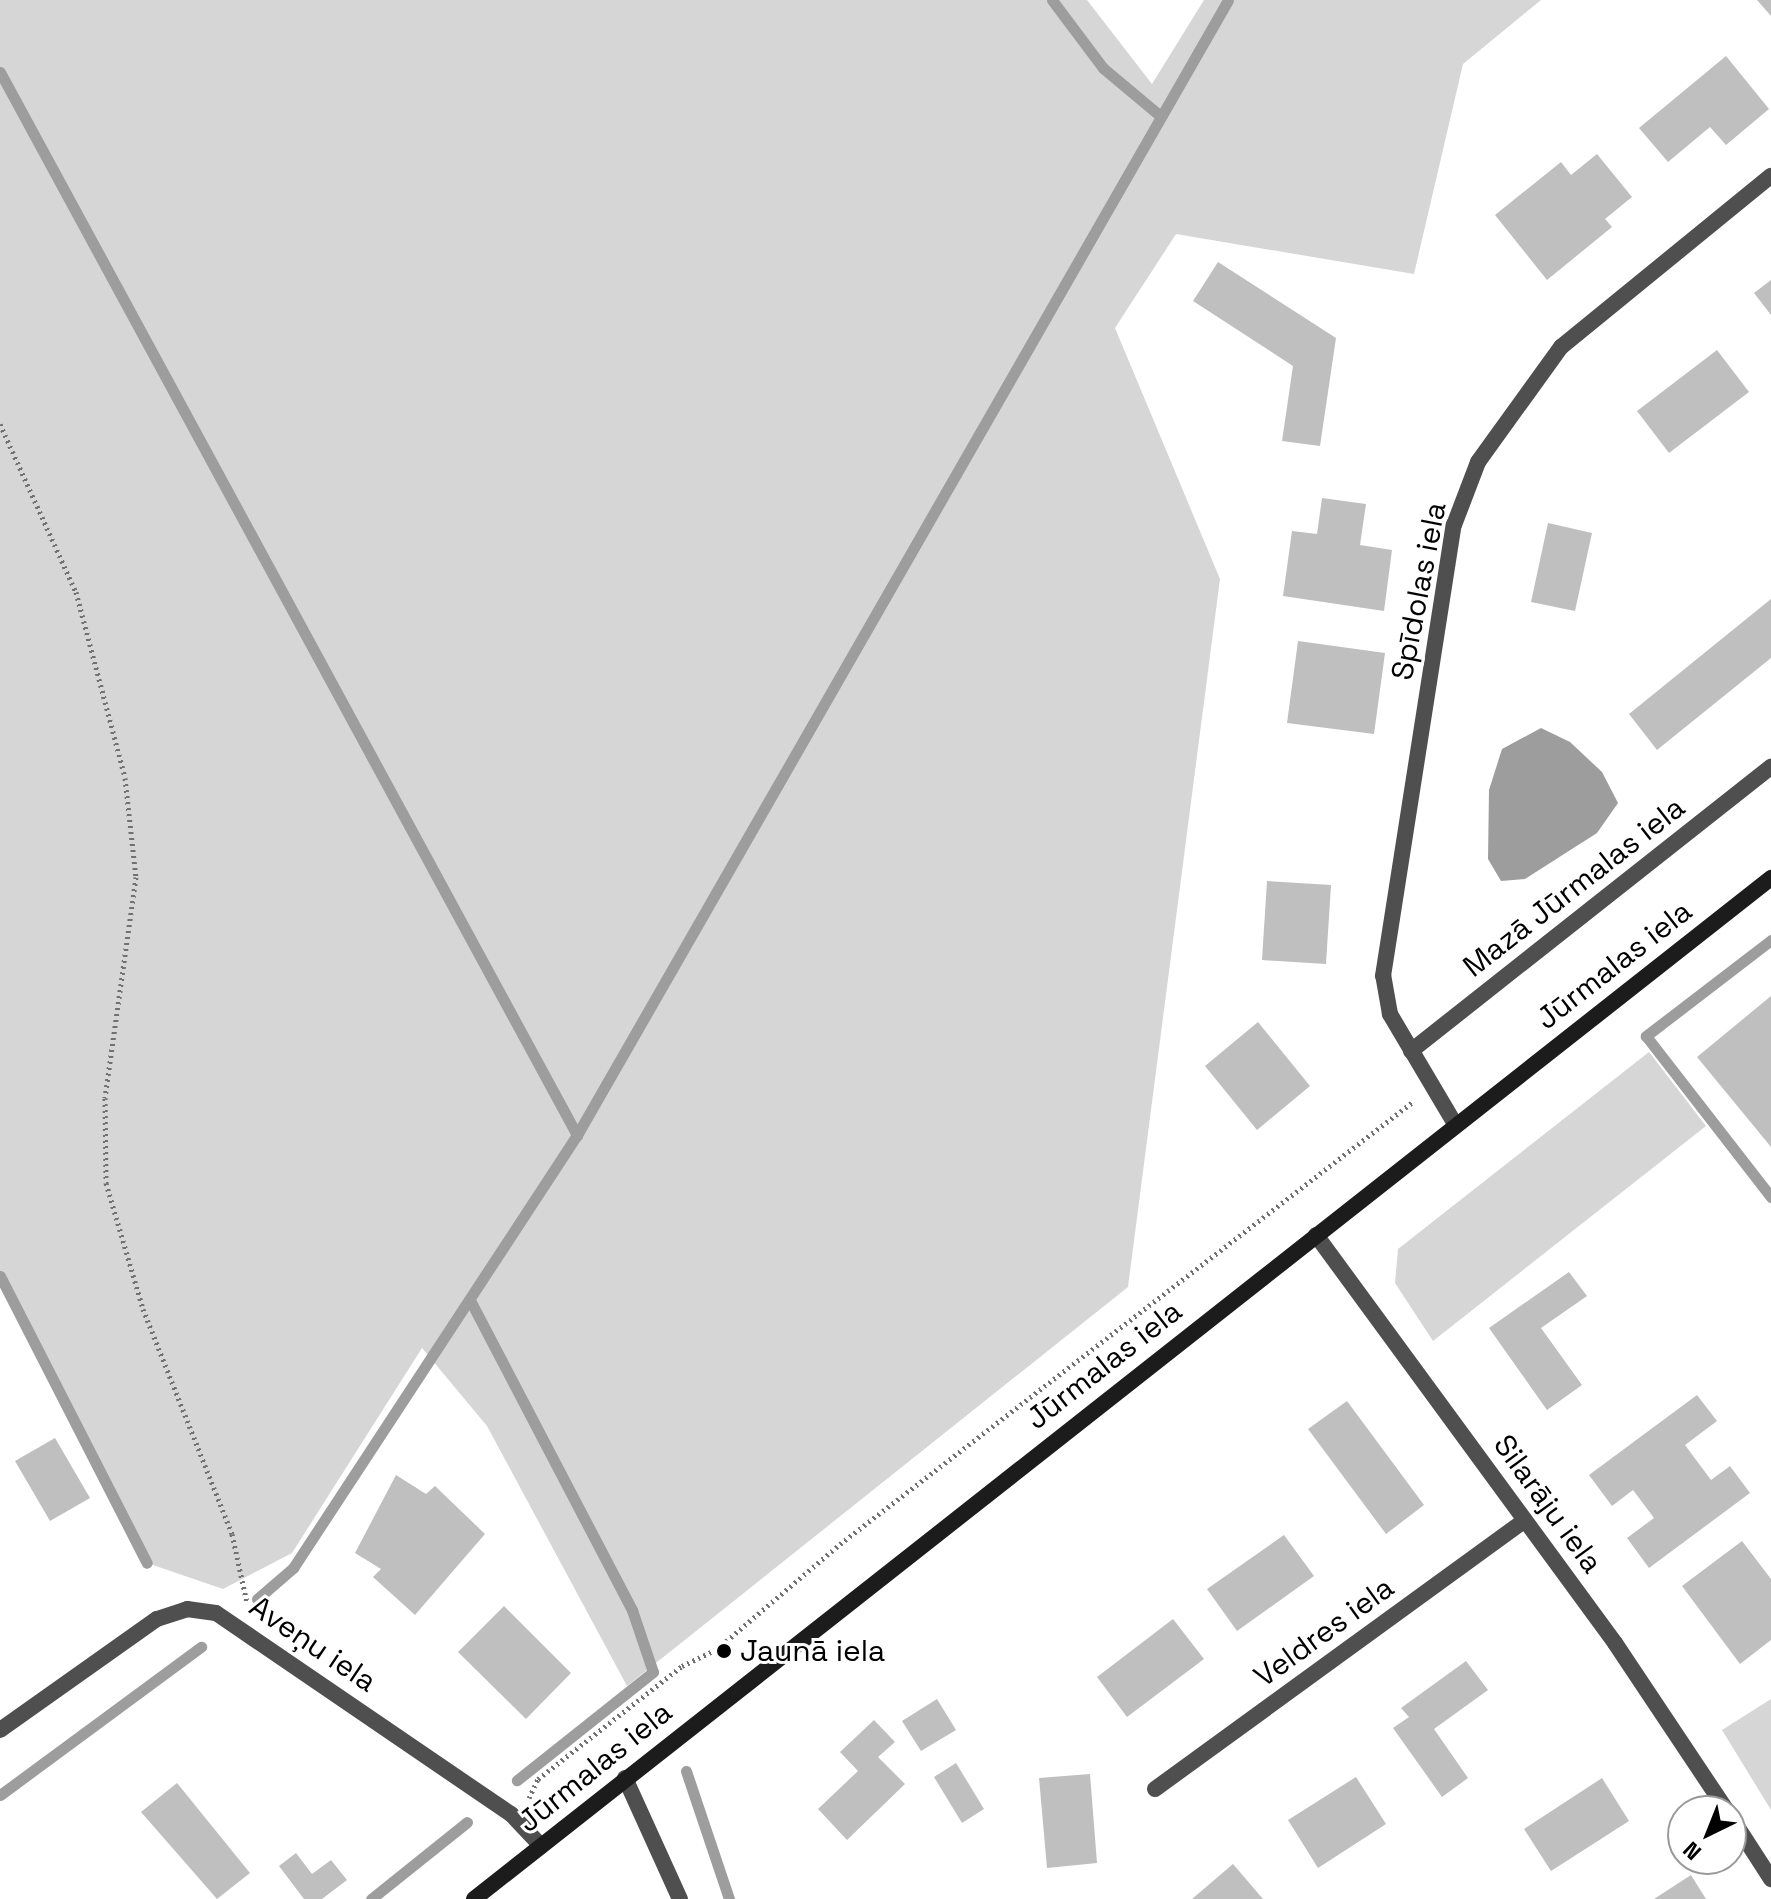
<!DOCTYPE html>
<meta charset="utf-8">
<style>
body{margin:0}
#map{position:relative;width:1771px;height:1899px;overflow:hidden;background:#fff;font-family:"Space Grotesk",sans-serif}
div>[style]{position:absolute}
.green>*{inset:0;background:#d6d6d6}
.water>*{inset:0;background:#9d9d9d}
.stream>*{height:11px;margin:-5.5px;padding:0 5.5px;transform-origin:5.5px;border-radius:5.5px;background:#9d9d9d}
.building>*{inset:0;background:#bfbfbf}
.path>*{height:5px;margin-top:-2.5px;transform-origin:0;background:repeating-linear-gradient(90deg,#717171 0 2px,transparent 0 6px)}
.street>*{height:16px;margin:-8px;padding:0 8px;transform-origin:8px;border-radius:8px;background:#4f4f4f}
.secondary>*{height:16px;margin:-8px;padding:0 8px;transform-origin:8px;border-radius:8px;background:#1c1c1c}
.dots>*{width:22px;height:22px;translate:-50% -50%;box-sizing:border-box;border:4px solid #fff;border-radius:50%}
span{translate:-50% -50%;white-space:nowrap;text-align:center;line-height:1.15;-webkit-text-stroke:6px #fff;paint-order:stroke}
.street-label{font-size:30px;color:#000}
.poi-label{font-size:30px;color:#000}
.left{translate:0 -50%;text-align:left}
.north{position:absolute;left:1667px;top:1795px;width:80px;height:80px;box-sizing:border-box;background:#fff;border:2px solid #999;border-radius:50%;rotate:223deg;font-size:22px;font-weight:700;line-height:32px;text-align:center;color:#000}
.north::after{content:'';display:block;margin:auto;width:28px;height:36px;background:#000;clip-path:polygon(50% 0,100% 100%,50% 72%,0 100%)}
</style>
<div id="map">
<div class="green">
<div style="clip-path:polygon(0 0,1087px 0,1152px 84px,1204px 0,1541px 0,1463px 64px,1414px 274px,1176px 234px,1115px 328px,1220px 579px,1128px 1287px,627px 1686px,487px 1426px,422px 1348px,292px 1553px,223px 1589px,147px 1563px,0 1276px)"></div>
<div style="clip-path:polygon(1649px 1052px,1706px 1126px,1433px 1341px,1395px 1283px,1398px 1249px)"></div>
<div style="clip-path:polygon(1771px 1699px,1771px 1810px,1722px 1730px)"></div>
</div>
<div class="water">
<div style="clip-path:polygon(1541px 728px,1570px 742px,1602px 772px,1618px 803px,1597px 833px,1525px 879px,1501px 881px,1488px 859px,1489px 790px,1502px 749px)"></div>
</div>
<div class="stream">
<div style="left:1052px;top:0;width:85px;rotate:53.1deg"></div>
<div style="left:1103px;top:68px;width:72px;rotate:39.9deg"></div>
<div style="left:0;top:72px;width:1210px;rotate:61.51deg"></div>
<div style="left:1771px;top:940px;width:158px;rotate:142.5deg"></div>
<div style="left:1646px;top:1036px;width:204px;rotate:52.2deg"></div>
<div style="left:0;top:1276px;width:322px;rotate:62.9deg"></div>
<div style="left:471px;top:1302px;width:348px;rotate:62.4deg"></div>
<div style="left:632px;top:1610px;width:65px;rotate:71.3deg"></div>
<div style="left:653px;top:1672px;width:174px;rotate:141.5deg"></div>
<div style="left:257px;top:1599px;width:48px;rotate:-40.7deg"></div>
<div style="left:293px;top:1568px;width:518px;rotate:-56.74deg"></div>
<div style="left:577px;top:1135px;width:1308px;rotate:-60.16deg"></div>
<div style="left:686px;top:1771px;width:135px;rotate:71.4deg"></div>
<div style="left:0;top:1795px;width:250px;rotate:-36.4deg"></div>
<div style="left:371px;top:1899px;width:123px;rotate:-38.7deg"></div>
</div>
<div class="building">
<div style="clip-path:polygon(1757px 0,1771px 0,1771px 16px)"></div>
<div style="clip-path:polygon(1726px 56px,1769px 109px,1726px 145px,1710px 127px,1668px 162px,1639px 128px)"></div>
<div style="clip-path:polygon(1597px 154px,1632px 197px,1605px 219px,1612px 227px,1547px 280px,1495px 215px,1561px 162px,1571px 175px)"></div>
<div style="clip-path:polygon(1218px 262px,1336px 338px,1320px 446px,1282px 441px,1293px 366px,1193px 301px)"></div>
<div style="clip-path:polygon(1771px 280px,1771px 315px,1754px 293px)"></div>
<div style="clip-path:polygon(1717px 350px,1749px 392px,1669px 453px,1637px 411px)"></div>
<div style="clip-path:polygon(1322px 498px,1366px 504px,1360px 545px,1392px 550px,1384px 611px,1283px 596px,1292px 531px,1317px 534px)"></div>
<div style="clip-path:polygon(1548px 523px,1592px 533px,1575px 611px,1531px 602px)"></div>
<div style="clip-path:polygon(1771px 599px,1771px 658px,1657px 750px,1629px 714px)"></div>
<div style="clip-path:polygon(1298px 641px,1385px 653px,1374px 734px,1287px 723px)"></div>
<div style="clip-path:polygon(1267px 881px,1331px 885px,1326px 964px,1262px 960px)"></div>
<div style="clip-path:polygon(1771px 996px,1771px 1147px,1697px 1057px)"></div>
<div style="clip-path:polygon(1258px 1022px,1310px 1086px,1257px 1130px,1205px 1066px)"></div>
<div style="clip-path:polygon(1569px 1272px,1587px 1296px,1541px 1328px,1582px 1385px,1547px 1410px,1489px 1328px)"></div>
<div style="clip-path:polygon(1697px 1395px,1717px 1421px,1685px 1445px,1711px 1480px,1730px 1466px,1750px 1493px,1649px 1568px,1627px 1538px,1654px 1518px,1633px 1490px,1612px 1506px,1589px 1475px)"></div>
<div style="clip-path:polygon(1347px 1401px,1424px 1505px,1386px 1534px,1308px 1429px)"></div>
<div style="clip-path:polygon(55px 1438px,90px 1498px,50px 1521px,15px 1461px)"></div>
<div style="clip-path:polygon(396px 1475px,426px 1494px,435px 1486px,485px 1534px,415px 1615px,373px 1577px,381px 1569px,355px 1553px)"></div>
<div style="clip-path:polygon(1284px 1535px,1314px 1576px,1237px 1631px,1207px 1589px)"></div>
<div style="clip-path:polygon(1742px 1541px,1771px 1579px,1771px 1640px,1740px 1664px,1682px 1586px)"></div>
<div style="clip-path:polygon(504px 1606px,571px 1673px,526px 1719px,458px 1652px)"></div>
<div style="clip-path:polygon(1173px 1619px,1204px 1659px,1127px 1717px,1097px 1677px)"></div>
<div style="clip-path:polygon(1466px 1661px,1488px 1690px,1434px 1729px,1468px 1778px,1442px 1797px,1393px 1728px,1409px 1717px,1401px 1708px)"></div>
<div style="clip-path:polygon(937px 1699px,956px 1730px,921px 1751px,902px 1721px)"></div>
<div style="clip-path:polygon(874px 1720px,895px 1742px,878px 1757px,905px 1784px,847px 1840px,818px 1809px,858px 1771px,840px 1752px)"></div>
<div style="clip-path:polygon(956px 1763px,984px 1809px,962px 1823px,934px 1777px)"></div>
<div style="clip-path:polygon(1090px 1774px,1097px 1863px,1047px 1868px,1039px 1778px)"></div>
<div style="clip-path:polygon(1356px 1777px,1386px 1824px,1318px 1868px,1288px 1820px)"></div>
<div style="clip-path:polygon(1602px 1778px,1629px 1821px,1551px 1871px,1524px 1829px)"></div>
<div style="clip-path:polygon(177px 1783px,250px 1873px,217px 1899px,141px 1812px)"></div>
<div style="clip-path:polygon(296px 1853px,312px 1874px,331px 1860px,347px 1880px,322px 1899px,304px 1899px,279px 1866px)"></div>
<div style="clip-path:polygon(1233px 1864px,1263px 1899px,1192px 1899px)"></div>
<div style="clip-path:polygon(1691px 1875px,1706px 1899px,1654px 1899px)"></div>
</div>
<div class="path">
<div style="left:0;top:424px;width:184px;rotate:65.7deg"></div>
<div style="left:76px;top:592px;width:192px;rotate:75.2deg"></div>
<div style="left:125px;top:778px;width:100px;rotate:83.7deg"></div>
<div style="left:136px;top:877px;width:223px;rotate:98deg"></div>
<div style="left:105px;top:1098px;width:85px;rotate:89.3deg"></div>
<div style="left:106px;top:1183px;width:131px;rotate:73.6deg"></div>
<div style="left:143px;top:1309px;width:242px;rotate:68.4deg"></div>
<div style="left:232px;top:1534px;width:71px;rotate:77.7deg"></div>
<div style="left:529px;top:1798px;width:21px;rotate:-65deg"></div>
<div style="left:538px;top:1779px;width:183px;rotate:-38.1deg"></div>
<div style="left:682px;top:1666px;width:39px;rotate:-26deg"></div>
<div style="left:717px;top:1649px;width:162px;rotate:-40.5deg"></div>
<div style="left:840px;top:1544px;width:725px;rotate:-37.66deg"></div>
</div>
<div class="street">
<div style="left:1411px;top:1051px;width:459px;rotate:-38.3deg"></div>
<div style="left:1455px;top:1124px;width:128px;rotate:-120.6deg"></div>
<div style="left:1390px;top:1014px;width:39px;rotate:-100deg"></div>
<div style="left:1383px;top:976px;width:457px;rotate:-81.1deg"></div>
<div style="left:1454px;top:525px;width:67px;rotate:-69.1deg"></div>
<div style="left:1478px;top:462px;width:142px;rotate:-54.2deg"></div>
<div style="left:1561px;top:347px;width:271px;rotate:-39.2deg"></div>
<div style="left:1316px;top:1235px;width:506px;rotate:53.76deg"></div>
<div style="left:1615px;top:1643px;width:202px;rotate:56.3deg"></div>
<div style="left:0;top:1730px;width:192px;rotate:-35.3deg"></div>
<div style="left:157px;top:1619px;width:32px;rotate:-18deg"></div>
<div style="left:187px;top:1609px;width:29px;rotate:8deg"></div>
<div style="left:216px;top:1613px;width:357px;rotate:34.3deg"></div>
<div style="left:511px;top:1814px;width:44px;rotate:46.8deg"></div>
<div style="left:625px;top:1778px;width:133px;rotate:65.6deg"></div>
<div style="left:1155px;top:1789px;width:457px;rotate:-36deg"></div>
<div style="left:1731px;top:1817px;width:74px;rotate:57.2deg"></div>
</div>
<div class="secondary">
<div style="left:474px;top:1899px;width:1651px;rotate:-38.21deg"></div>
</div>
<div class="dots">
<div style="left:724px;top:1651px;background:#000"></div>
</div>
<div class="street-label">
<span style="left:1419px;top:591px;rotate:-79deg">Spīdolas iela</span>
<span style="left:1574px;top:887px;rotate:-38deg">Mazā Jūrmalas iela</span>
<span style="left:1614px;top:965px;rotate:-38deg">Jūrmalas iela</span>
<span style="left:1104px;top:1365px;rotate:-38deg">Jūrmalas iela</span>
<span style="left:1548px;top:1504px;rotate:54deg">Silarāju iela</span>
<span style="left:1324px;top:1632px;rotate:-36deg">Veldres iela</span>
<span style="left:313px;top:1644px;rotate:34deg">Aveņu iela</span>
<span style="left:595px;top:1767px;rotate:-39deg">Jūrmalas iela</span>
</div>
<div class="poi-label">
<span class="left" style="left:740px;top:1651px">Jaunā iela</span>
</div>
<div class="north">N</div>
</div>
